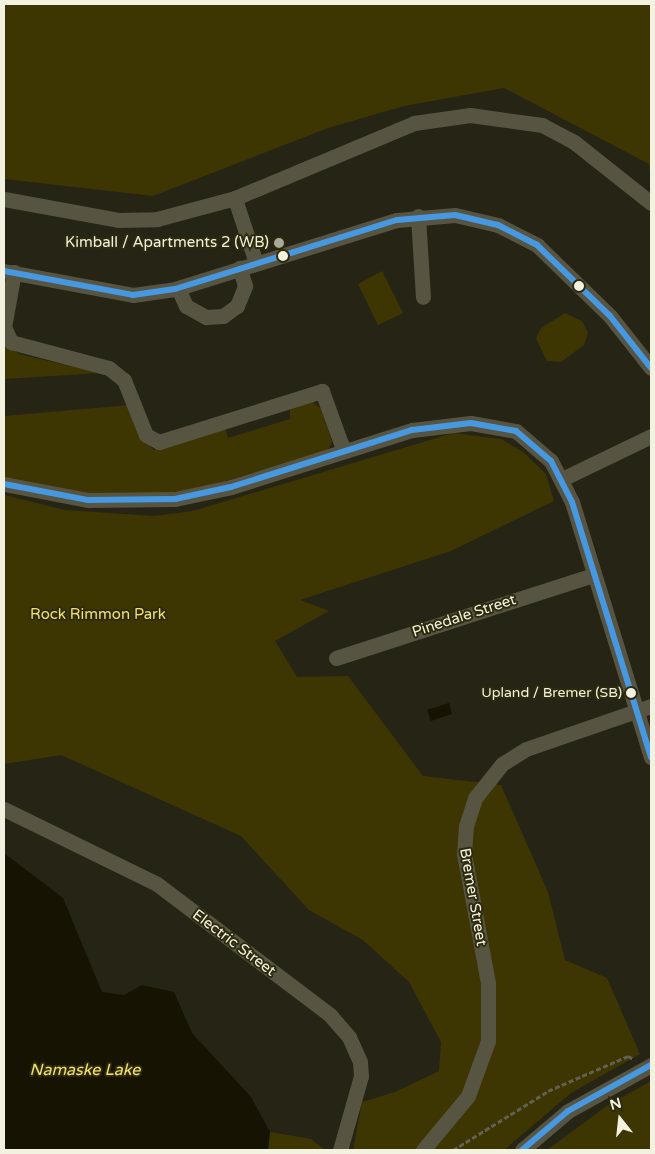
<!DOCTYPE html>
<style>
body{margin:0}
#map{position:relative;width:655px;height:1154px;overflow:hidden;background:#262415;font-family:"Varela Round",sans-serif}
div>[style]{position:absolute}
.green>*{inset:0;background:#3d3603}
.water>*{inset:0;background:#171302}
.path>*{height:2.5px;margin-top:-1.25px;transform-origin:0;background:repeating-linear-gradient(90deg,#626052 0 5px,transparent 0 7.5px)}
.minor>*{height:15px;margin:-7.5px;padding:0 7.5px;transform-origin:7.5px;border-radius:7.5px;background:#575442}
.bus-1>*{height:6px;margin:-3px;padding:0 3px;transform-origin:3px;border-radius:3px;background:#4699e1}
.dots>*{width:14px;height:14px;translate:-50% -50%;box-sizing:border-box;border:2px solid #2e2a0d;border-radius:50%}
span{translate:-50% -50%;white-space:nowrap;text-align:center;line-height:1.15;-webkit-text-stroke:4px #2e2a0d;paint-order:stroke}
.bus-label{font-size:14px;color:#f3f1e0}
.right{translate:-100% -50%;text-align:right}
.poi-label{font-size:15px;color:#f3f1e0}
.park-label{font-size:15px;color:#f2e070}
.street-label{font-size:15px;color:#f3f1e0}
.water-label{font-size:16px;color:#f3e171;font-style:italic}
.frame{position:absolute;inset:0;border:5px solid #f3f1e0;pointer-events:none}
.north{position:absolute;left:595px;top:1094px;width:50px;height:50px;-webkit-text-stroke:4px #2e2a0d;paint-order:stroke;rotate:344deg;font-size:14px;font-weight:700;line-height:20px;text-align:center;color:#f3f1e0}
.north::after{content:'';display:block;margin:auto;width:18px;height:22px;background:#f3f1e0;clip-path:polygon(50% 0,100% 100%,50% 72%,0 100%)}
</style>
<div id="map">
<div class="green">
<div style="clip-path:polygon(4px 4px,651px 4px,651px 183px,649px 164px,504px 88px,404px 106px,328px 128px,153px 196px,4px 179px)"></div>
<div style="clip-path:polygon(382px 271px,403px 313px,378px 325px,358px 284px)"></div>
<div style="clip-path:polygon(565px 313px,582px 321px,588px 333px,584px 345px,561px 362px,547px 361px,536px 338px,541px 328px)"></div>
<div style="clip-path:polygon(4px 342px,19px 354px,100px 373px,4px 379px)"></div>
<div style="clip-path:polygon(312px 401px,321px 409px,332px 442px,328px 450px,195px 490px,115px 497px,4px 481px,4px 416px,130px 405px,141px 437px,154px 450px,225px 428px,228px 438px,290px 419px,290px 407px)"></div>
<div style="clip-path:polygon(453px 433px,501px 439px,523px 452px,546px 474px,554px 501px,451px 551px,300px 600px,329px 611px,275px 641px,297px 677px,348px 676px,423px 776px,501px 785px,548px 892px,565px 960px,607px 978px,640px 1054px,571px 1093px,504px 1150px,353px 1150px,362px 1102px,395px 1092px,439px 1071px,441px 1042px,409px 982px,363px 940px,309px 910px,241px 836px,61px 755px,4px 764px,4px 495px,65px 510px,154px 516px,193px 511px)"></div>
<div style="clip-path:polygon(651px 1081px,651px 1150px,547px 1150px,608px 1105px)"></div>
<div style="clip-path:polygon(270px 1132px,311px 1139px,325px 1150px,268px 1150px)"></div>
</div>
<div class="water">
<div style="clip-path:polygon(449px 703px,452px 714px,431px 721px,427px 710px)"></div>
<div style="clip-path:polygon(4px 853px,63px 898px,102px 992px,124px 995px,142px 985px,174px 992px,192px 1033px,251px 1097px,270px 1132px,268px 1150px,4px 1150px)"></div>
</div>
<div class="path">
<div style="left:453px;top:1150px;width:112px;rotate:-31.8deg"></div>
<div style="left:548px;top:1091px;width:87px;rotate:-23.6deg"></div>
<div style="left:628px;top:1056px;width:7px;rotate:27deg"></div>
</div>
<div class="minor">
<div style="left:4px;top:199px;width:116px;rotate:10.4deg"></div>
<div style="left:118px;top:220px;width:39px;rotate:-1deg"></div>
<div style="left:157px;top:219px;width:81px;rotate:-15.1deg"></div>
<div style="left:235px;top:198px;width:194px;rotate:-22.7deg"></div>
<div style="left:414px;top:123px;width:57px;rotate:-8.1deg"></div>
<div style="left:470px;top:115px;width:73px;rotate:7.9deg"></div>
<div style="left:542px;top:125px;width:36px;rotate:28deg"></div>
<div style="left:574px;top:142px;width:98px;rotate:38.4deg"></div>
<div style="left:235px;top:199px;width:67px;rotate:71.8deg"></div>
<div style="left:418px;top:216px;width:81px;rotate:86.5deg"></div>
<div style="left:4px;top:271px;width:131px;rotate:10.5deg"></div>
<div style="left:133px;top:295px;width:42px;rotate:-8.1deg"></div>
<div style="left:175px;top:289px;width:232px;rotate:-17.3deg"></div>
<div style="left:397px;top:220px;width:58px;rotate:-4.9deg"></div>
<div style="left:455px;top:215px;width:44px;rotate:13.1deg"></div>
<div style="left:498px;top:225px;width:44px;rotate:27.1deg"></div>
<div style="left:537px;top:245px;width:102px;rotate:44.2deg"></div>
<div style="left:610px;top:316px;width:66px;rotate:51.7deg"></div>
<div style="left:14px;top:272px;width:56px;rotate:100.3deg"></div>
<div style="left:4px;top:327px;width:17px;rotate:65deg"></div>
<div style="left:11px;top:342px;width:101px;rotate:14.9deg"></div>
<div style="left:109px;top:368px;width:19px;rotate:39deg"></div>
<div style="left:124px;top:380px;width:59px;rotate:68.2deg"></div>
<div style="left:146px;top:435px;width:15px;rotate:28deg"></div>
<div style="left:159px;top:442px;width:171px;rotate:-17.4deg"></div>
<div style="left:322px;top:391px;width:62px;rotate:70.1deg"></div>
<div style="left:178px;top:288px;width:20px;rotate:66deg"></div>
<div style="left:186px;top:306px;width:23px;rotate:29deg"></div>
<div style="left:206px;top:317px;width:17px;rotate:-3deg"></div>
<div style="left:223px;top:316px;width:17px;rotate:-36deg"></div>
<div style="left:237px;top:306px;width:22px;rotate:-68deg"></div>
<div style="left:245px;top:286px;width:19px;rotate:-106deg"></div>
<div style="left:562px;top:479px;width:99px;rotate:-25.8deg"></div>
<div style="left:4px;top:484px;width:86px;rotate:10.8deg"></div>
<div style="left:88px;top:500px;width:87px;rotate:-0.7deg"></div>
<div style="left:175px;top:499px;width:57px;rotate:-12.1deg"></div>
<div style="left:231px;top:487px;width:190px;rotate:-17.5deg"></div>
<div style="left:412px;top:430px;width:59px;rotate:-6.8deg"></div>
<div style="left:471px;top:423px;width:46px;rotate:10.1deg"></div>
<div style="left:516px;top:431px;width:46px;rotate:40.6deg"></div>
<div style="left:551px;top:461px;width:46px;rotate:62.9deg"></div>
<div style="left:572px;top:502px;width:267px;rotate:72.8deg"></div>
<div style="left:336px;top:658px;width:270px;rotate:-17.9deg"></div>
<div style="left:4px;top:809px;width:170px;rotate:26.1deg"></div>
<div style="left:157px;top:884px;width:217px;rotate:37.1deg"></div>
<div style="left:330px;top:1015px;width:29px;rotate:49deg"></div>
<div style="left:349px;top:1037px;width:27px;rotate:66deg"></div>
<div style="left:360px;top:1062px;width:14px;rotate:86deg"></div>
<div style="left:361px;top:1076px;width:77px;rotate:105.8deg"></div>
<div style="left:423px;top:1150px;width:70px;rotate:-50.2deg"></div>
<div style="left:468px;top:1096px;width:59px;rotate:-70deg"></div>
<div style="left:488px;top:1041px;width:58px;rotate:-90deg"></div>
<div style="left:488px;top:983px;width:131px;rotate:-100.5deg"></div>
<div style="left:464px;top:854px;width:28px;rotate:-86deg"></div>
<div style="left:466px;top:826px;width:29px;rotate:-72deg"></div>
<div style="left:475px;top:798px;width:43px;rotate:-51.5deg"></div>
<div style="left:502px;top:764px;width:28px;rotate:-32deg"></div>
<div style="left:526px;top:749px;width:132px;rotate:-19deg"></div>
<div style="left:522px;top:1150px;width:60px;rotate:-40.3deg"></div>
<div style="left:568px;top:1111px;width:95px;rotate:-29deg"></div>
</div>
<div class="bus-1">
<div style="left:4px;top:271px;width:131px;rotate:10.5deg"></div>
<div style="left:133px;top:295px;width:42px;rotate:-8.1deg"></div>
<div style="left:175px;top:289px;width:232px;rotate:-17.3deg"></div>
<div style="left:397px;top:220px;width:58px;rotate:-4.9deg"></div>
<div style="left:455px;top:215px;width:44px;rotate:13.1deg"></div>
<div style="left:498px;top:225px;width:44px;rotate:27.1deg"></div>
<div style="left:537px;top:245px;width:102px;rotate:44.2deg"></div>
<div style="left:610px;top:316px;width:66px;rotate:51.7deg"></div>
<div style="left:4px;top:484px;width:86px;rotate:10.8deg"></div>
<div style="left:88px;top:500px;width:87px;rotate:-0.7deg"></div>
<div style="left:175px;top:499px;width:57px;rotate:-12.1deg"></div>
<div style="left:231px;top:487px;width:190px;rotate:-17.5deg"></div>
<div style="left:412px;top:430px;width:59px;rotate:-6.8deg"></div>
<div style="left:471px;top:423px;width:46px;rotate:10.1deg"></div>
<div style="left:516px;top:431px;width:46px;rotate:40.6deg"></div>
<div style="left:551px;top:461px;width:46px;rotate:62.9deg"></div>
<div style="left:572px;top:502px;width:267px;rotate:72.8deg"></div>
<div style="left:522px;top:1150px;width:60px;rotate:-40.3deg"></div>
<div style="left:568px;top:1111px;width:95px;rotate:-29deg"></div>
</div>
<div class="dots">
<div style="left:279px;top:243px;background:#aba999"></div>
<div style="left:283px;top:256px;background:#f3f1e0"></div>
<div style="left:579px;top:286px;background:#f3f1e0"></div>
<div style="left:631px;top:693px;background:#f3f1e0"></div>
</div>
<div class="bus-label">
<span class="right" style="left:622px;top:693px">Upland / Bremer (SB)</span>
</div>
<div class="poi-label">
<span class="right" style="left:269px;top:243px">Kimball / Apartments 2 (WB)</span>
</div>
<div class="park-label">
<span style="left:98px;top:615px">Rock Rimmon Park</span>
</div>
<div class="street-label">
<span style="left:464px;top:616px;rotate:-18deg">Pinedale Street</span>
<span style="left:473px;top:897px;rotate:80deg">Bremer Street</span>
<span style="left:234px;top:943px;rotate:37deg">Electric Street</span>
</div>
<div class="water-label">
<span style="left:85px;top:1070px">Namaske Lake</span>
</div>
<div class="frame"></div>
<div class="north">N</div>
</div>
